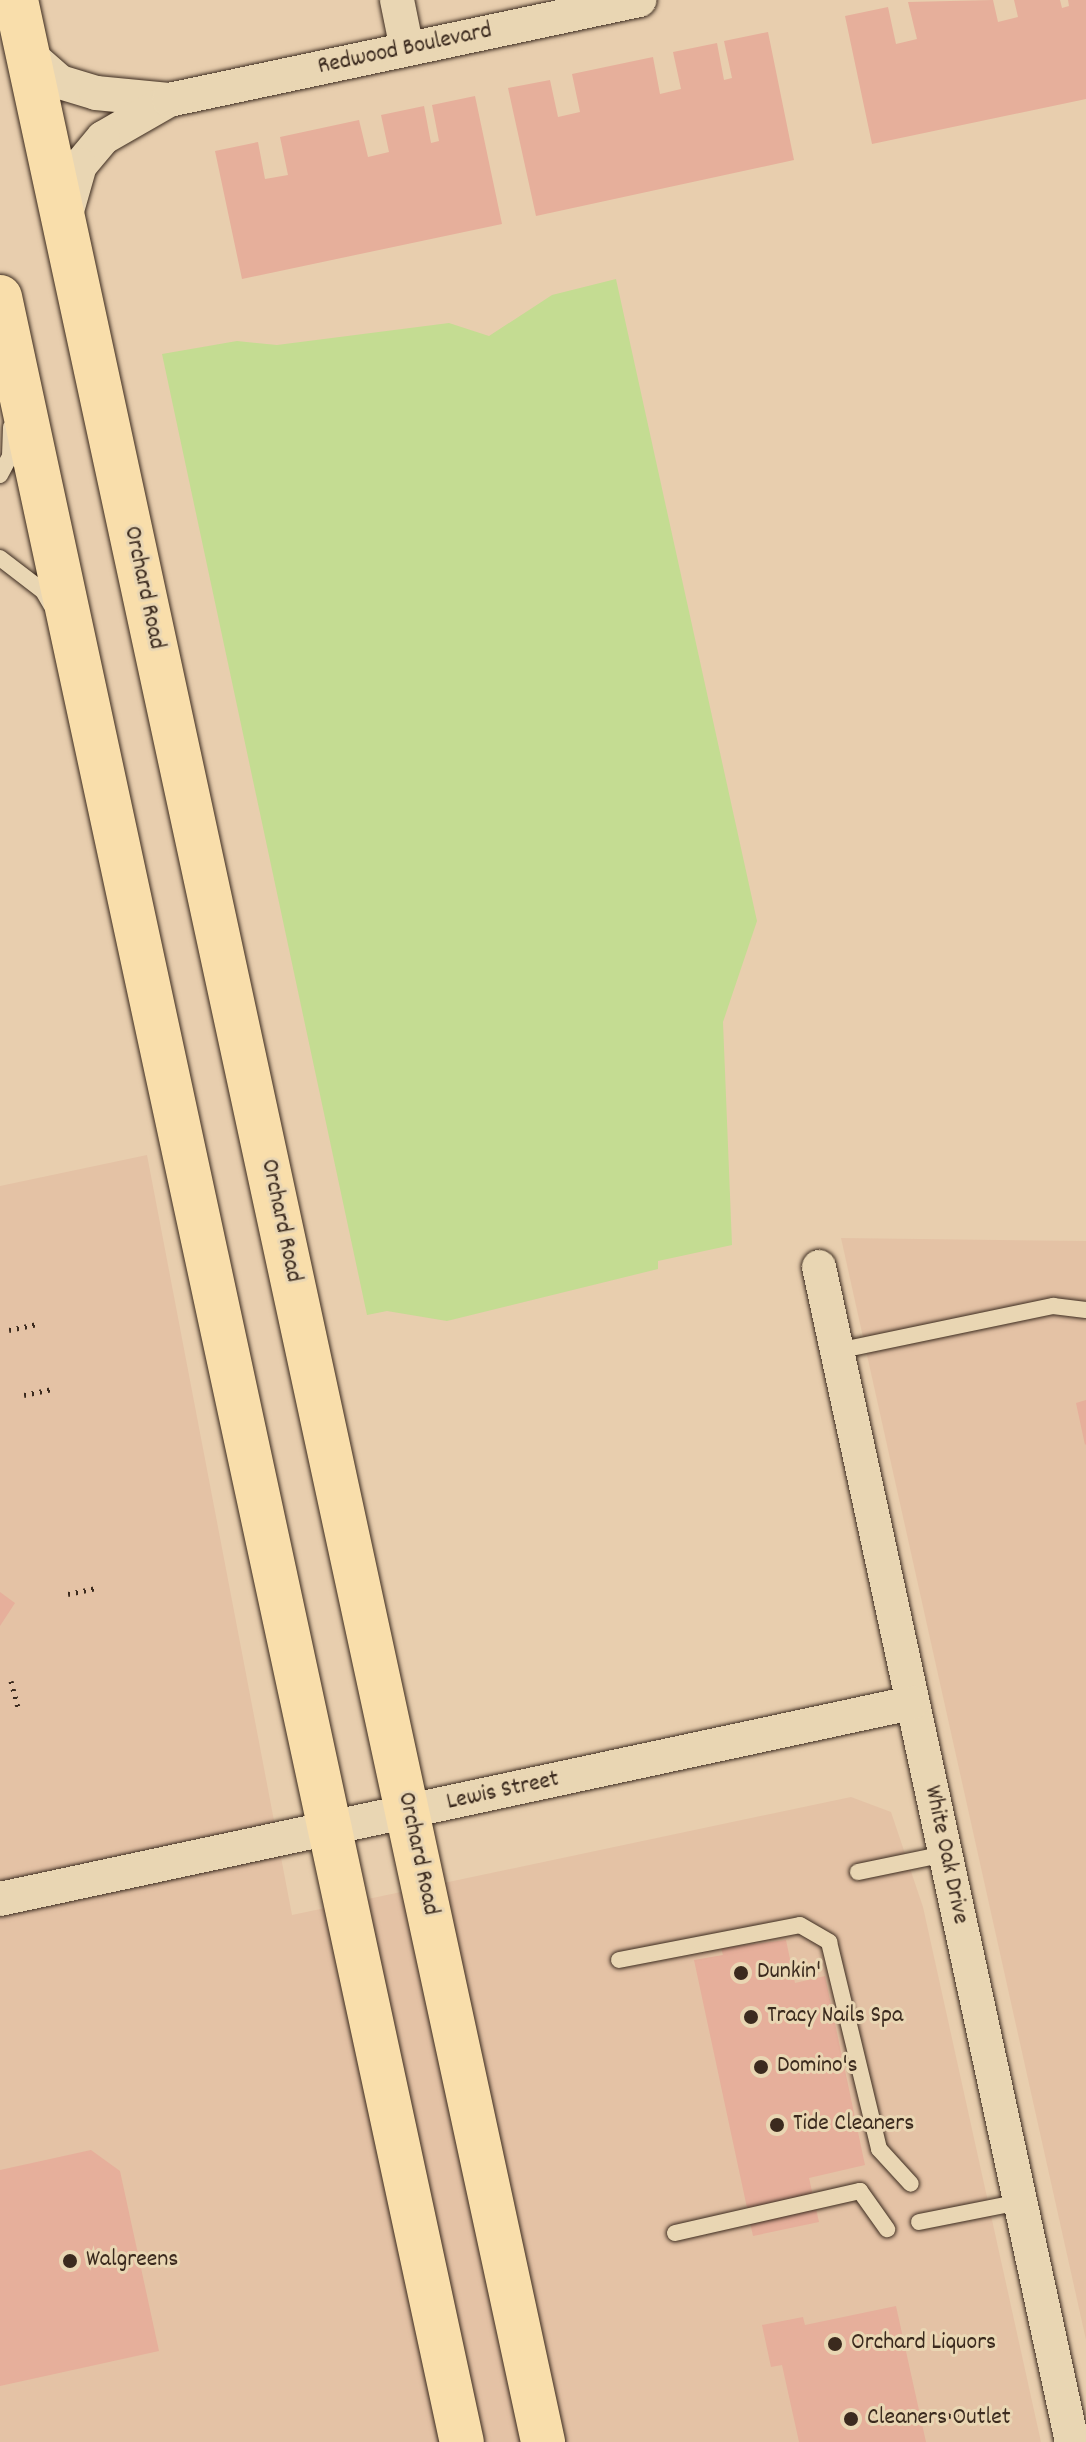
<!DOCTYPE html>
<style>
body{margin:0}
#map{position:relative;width:1086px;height:2442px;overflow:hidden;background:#e8ceae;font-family:Dekko,sans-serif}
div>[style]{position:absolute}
.built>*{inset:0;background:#e4c2a5}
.green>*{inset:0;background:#c4dc92}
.building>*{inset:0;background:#e6af9b}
.path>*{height:5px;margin-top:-2.5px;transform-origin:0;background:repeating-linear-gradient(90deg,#3b2a1e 0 2px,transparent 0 8px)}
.roads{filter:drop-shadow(0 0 2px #3b2a1e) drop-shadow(0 0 2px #3b2a1e)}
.lane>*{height:16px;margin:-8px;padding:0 8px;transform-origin:8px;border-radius:8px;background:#e9d6b3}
.street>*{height:34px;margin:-17px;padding:0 17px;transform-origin:17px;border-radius:17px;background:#e9d6b3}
.primary>*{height:44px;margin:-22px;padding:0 22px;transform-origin:22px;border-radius:22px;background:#f9deab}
.dots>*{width:22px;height:22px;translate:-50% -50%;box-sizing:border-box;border:4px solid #e9d6b3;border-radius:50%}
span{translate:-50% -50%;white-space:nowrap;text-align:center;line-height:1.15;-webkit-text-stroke:6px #e9d6b3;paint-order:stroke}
.street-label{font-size:24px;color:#3b2a1e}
.poi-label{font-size:24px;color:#3b2a1e}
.left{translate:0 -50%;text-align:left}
</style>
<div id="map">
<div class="built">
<div style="clip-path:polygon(147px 1155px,292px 1915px,851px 1797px,891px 1812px,923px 1907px,1041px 2442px,0 2442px,0 1186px)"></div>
<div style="clip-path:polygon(841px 1238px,1086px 1241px,1086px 2340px)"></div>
</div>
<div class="green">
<div style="clip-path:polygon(616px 279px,757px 921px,723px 1022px,732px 1245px,658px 1261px,658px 1269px,447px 1321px,387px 1311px,367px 1315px,162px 354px,237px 341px,277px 345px,449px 323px,489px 336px,552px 295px)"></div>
</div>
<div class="building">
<div style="clip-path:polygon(993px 0,998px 22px,1018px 17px,1014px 0,1060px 0,1062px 8px,1069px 6px,1068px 0,1086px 0,1086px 99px,872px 144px,845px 16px,888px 7px,896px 44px,917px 39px,908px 2px)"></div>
<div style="clip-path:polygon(768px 32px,794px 160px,536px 216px,508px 88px,550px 80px,558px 117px,580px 112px,572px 74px,653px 57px,660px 94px,681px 89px,673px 52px,717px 43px,724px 80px,732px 78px,724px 41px)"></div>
<div style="clip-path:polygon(475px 96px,502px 224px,242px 279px,215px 151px,258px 142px,265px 179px,288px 175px,280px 137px,359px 120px,368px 157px,389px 152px,381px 115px,424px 106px,431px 143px,439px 141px,432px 105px)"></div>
<div style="clip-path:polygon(1086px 1400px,1086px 1444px,1085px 1445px,1076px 1403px)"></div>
<div style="clip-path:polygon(0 1592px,15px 1603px,0 1626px)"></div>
<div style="clip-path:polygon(786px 1940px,795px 1983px,825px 1976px,865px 2165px,809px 2178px,819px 2222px,753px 2236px,694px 1960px,723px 1955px,721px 1948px)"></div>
<div style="clip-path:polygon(91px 2150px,120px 2171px,159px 2351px,0 2386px,0 2170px)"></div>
<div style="clip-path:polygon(896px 2306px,926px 2442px,799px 2442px,782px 2365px,771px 2367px,762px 2325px,803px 2317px,805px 2325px)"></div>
</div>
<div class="path">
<div style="left:9px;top:1330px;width:29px;rotate:-12deg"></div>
<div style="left:24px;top:1395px;width:29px;rotate:-12deg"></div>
<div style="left:68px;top:1594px;width:29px;rotate:-12deg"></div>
<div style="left:11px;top:1681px;width:28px;rotate:75deg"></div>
<div style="left:941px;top:2417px;width:18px;rotate:-9deg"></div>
</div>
<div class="roads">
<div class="lane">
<div style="left:0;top:475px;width:21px;rotate:-62deg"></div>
<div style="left:10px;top:456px;width:29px;rotate:-88deg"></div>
<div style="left:0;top:558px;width:54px;rotate:37.5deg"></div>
<div style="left:43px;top:591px;width:16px;rotate:60deg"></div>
<div style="left:837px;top:1351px;width:221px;rotate:-11.8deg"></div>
<div style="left:1053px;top:1306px;width:33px;rotate:7deg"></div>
<div style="left:858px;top:1872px;width:89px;rotate:-11.7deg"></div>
<div style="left:619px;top:1960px;width:184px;rotate:-10.9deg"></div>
<div style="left:800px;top:1925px;width:34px;rotate:30deg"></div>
<div style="left:829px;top:1942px;width:213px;rotate:76.4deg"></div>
<div style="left:879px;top:2149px;width:47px;rotate:47.6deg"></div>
<div style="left:919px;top:2222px;width:103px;rotate:-11.2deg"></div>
<div style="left:675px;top:2233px;width:190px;rotate:-12.8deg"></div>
<div style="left:860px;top:2191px;width:47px;rotate:54.6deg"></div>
</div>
<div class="street">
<div style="left:397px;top:0;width:50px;rotate:78.5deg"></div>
<div style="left:27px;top:53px;width:44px;rotate:41.3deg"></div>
<div style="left:60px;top:82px;width:38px;rotate:17deg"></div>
<div style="left:96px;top:93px;width:73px;rotate:5.5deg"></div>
<div style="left:169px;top:100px;width:76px;rotate:150.1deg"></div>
<div style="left:103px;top:138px;width:35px;rotate:130deg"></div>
<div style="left:80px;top:165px;width:58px;rotate:105.9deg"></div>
<div style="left:169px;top:100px;width:481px;rotate:-12deg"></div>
<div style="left:819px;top:1267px;width:1202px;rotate:77.85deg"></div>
<div style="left:0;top:1899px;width:932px;rotate:-12.14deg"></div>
</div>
<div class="primary">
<div style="left:16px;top:0;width:2498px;rotate:77.82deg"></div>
<div style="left:0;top:297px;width:2194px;rotate:77.85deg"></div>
</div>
</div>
<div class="dots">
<div style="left:741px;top:1973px;background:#3b2a1e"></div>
<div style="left:751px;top:2017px;background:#3b2a1e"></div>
<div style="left:761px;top:2067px;background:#3b2a1e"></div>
<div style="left:777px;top:2125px;background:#3b2a1e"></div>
<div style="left:70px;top:2261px;background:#3b2a1e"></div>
<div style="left:835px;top:2344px;background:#3b2a1e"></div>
<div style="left:851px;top:2419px;background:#3b2a1e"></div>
</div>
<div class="street-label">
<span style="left:405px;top:50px;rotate:-12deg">Redwood Boulevard</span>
<span style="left:143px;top:588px;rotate:78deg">Orchard Road</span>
<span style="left:280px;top:1221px;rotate:78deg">Orchard Road</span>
<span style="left:503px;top:1792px;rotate:-12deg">Lewis Street</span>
<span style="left:417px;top:1854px;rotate:78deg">Orchard Road</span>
<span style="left:945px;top:1855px;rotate:78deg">White Oak Drive</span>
</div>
<div class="poi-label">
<span class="left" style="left:757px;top:1973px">Dunkin'</span>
<span class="left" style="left:767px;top:2017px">Tracy Nails Spa</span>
<span class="left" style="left:777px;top:2067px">Domino's</span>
<span class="left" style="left:793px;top:2125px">Tide Cleaners</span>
<span class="left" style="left:86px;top:2261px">Walgreens</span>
<span class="left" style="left:851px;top:2344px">Orchard Liquors</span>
<span class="left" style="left:867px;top:2419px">Cleaners Outlet</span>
</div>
</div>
